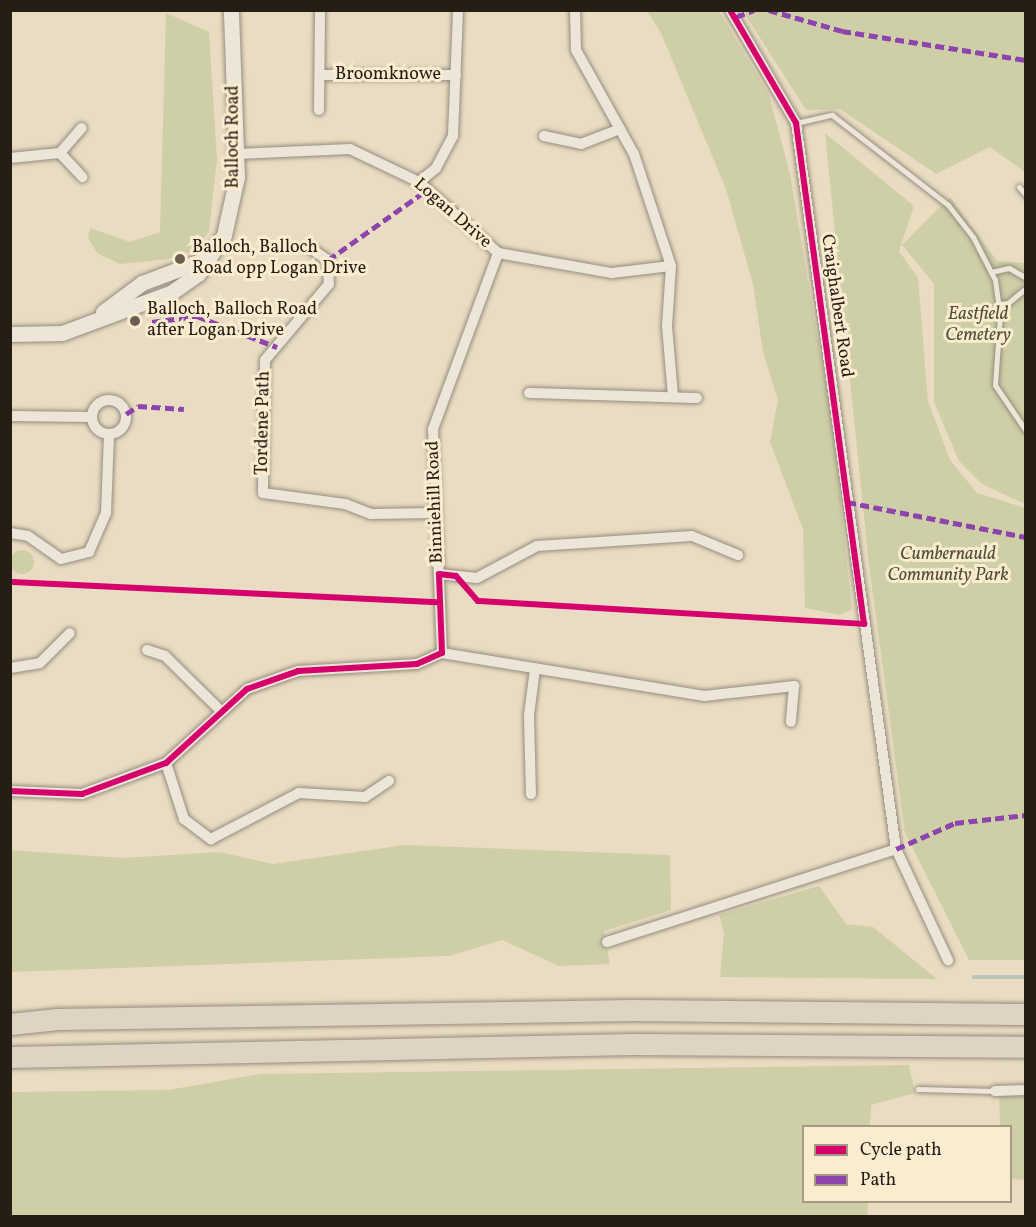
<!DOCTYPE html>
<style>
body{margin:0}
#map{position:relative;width:1036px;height:1227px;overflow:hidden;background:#e9dcc2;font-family:Vollkorn,serif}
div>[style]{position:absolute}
.green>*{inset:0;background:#cecfa7}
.round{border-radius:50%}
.stream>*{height:4.5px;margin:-2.25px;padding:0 2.25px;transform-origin:2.25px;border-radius:2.25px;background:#b7c5bb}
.roads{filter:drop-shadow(0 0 2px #958d7e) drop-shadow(0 0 2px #958d7e)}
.lane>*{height:5px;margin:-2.5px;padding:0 2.5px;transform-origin:2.5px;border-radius:2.5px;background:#ece5d8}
.street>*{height:10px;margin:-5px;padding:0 5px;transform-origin:5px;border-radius:5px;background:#ece5d8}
.street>.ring{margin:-5px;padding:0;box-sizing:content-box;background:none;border:10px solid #ece5d8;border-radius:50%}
.secondary>*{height:15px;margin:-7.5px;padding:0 7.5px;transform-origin:7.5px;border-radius:7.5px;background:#ece5d8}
.highway>*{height:21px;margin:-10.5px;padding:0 10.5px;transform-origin:10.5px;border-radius:10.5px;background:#dfd4c3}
.quiet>*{height:4.5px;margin-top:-2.25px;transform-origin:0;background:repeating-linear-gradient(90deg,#8e44ad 0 9px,transparent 0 13.5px)}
.cycleway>*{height:6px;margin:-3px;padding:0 3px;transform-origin:3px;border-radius:3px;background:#d6006c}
.dots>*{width:16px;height:16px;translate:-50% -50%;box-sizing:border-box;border:3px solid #faecce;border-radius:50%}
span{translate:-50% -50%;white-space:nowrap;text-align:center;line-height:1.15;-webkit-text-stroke:6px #faecce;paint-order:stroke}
.street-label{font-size:18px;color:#261d15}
.poi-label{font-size:18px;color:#261d15}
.left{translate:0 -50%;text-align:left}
.park-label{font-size:18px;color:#524f3a;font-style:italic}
.frame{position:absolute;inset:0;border:12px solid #261d15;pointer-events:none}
.legend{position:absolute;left:802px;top:1125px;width:210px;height:78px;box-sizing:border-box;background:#faecce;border:2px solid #a59984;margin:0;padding:8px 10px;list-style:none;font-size:18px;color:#261d15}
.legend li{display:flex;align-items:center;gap:12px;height:30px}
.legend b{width:30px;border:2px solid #a59984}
</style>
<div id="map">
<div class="green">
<div style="clip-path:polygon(647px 11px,719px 11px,769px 95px,790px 174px,833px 430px,852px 609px,840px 615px,805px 608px,803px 529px,770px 442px,778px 400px,763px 352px,753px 284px,726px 189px,661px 33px)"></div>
<div style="clip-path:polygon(743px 11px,1025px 11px,1025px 172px,990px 147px,936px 174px,840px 109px,806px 110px)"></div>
<div style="clip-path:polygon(166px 13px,209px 32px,217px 159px,209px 232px,195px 250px,169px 259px,120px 264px,97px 253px,88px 238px,90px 228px,130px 242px,160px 232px)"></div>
<div style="clip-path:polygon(825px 133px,914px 206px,899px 251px,918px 278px,928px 401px,950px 460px,977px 493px,1025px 508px,1025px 960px,969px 960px,905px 833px,868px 557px)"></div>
<div style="clip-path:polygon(950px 197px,997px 261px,1025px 263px,1025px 504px,982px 484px,959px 461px,934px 402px,934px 284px,902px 245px)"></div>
<div class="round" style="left:10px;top:550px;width:24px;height:24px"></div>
<div style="clip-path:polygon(405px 845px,670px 855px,671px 910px,604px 931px,610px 964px,559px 966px,502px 940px,449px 956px,11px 972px,10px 850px,123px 858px,220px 852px,273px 864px)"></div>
<div style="clip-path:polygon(819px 886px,846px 924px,873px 927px,937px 979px,720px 977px,724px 933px,719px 915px)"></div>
<div style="clip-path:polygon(909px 1065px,915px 1093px,871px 1105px,870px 1126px,804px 1126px,804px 1202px,868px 1202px,867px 1216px,11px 1216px,11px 1092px,168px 1090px,261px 1074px)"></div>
<div style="clip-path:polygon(999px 1093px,1025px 1095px,1025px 1180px,1011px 1179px,1010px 1126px,1000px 1126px)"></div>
</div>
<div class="stream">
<div style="left:974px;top:977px;width:52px"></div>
</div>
<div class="roads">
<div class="lane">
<div style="left:796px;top:123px;width:37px;rotate:-13deg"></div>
<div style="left:832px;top:115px;width:147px;rotate:37.8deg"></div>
<div style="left:948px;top:205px;width:41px;rotate:52deg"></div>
<div style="left:973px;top:237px;width:48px;rotate:62.9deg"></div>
<div style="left:995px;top:280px;width:35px;rotate:82deg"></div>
<div style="left:1000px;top:315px;width:70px;rotate:94.1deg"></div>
<div style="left:995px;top:385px;width:55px;rotate:56deg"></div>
<div style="left:1019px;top:187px;width:11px;rotate:49deg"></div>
<div style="left:991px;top:272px;width:18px;rotate:-13deg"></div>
<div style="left:1009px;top:268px;width:20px;rotate:30deg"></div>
<div style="left:998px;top:304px;width:10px;rotate:-6deg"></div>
<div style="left:1008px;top:303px;width:23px;rotate:-40deg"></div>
<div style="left:918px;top:1089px;width:77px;rotate:1.5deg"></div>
</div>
<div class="street">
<div style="left:575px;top:10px;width:40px;rotate:88.6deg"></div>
<div style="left:576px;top:50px;width:119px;rotate:60.9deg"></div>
<div style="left:634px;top:154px;width:118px;rotate:71.7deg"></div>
<div style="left:671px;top:266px;width:60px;rotate:93.8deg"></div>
<div style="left:667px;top:326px;width:70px;rotate:85.1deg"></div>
<div style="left:730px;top:10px;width:131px;rotate:59.7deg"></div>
<div style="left:796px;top:123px;width:733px;rotate:82.16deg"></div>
<div style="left:896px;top:849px;width:123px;rotate:64.9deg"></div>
<div style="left:320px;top:75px;width:136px"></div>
<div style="left:319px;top:110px;width:100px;rotate:-89.4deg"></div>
<div style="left:544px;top:136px;width:38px;rotate:12deg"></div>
<div style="left:581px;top:144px;width:42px;rotate:-21deg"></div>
<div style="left:60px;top:153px;width:33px;rotate:47deg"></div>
<div style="left:237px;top:154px;width:113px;rotate:-2.5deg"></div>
<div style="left:350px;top:149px;width:76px;rotate:25.6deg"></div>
<div style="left:419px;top:182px;width:106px;rotate:41.9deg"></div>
<div style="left:498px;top:253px;width:116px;rotate:10deg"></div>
<div style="left:612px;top:273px;width:59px;rotate:-6.8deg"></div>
<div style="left:10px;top:158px;width:50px;rotate:-5.7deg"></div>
<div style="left:60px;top:153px;width:33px;rotate:-49deg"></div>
<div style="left:419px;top:182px;width:22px;rotate:-39deg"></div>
<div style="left:436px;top:168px;width:36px;rotate:-62deg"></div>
<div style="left:453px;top:136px;width:126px;rotate:-87.7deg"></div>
<div style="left:310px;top:248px;width:22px;rotate:34deg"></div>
<div style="left:328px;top:260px;width:24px;rotate:88deg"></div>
<div style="left:329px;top:284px;width:99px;rotate:130.1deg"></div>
<div style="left:265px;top:360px;width:133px;rotate:90.9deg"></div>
<div style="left:263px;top:493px;width:83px;rotate:7.6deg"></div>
<div style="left:345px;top:504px;width:28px;rotate:21deg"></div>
<div style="left:371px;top:514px;width:64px;rotate:-0.9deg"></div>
<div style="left:529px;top:393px;width:168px;rotate:1.7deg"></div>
<div class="ring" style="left:92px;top:400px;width:24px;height:24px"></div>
<div style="left:10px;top:416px;width:81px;rotate:0.7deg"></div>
<div style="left:10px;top:533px;width:18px;rotate:9deg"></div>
<div style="left:28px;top:536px;width:40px;rotate:34.9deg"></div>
<div style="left:61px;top:559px;width:29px;rotate:-14deg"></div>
<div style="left:89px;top:552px;width:43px;rotate:-66.4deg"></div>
<div style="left:106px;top:513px;width:79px;rotate:-87.8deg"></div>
<div style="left:439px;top:574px;width:38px;rotate:6deg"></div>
<div style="left:477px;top:578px;width:68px;rotate:-28.1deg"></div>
<div style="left:537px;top:546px;width:155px;rotate:-3.7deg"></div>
<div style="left:692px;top:536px;width:50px;rotate:22.4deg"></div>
<div style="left:147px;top:650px;width:19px;rotate:18deg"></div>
<div style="left:165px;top:656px;width:76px;rotate:44.5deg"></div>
<div style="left:442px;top:653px;width:266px;rotate:9.3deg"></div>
<div style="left:704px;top:696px;width:91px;rotate:-6.3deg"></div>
<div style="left:794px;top:686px;width:36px;rotate:95deg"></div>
<div style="left:10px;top:668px;width:30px;rotate:-9deg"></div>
<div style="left:40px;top:663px;width:42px;rotate:-45deg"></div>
<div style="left:166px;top:763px;width:59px;rotate:72.2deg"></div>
<div style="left:184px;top:819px;width:34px;rotate:37deg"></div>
<div style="left:211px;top:839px;width:99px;rotate:-27.6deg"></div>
<div style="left:299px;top:793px;width:66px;rotate:3.5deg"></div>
<div style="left:365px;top:797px;width:29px;rotate:-34deg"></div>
<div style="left:10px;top:791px;width:72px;rotate:2.4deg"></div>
<div style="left:82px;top:794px;width:90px;rotate:-20.3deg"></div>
<div style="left:166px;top:763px;width:110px;rotate:-42.4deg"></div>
<div style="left:247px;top:689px;width:54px;rotate:-19.4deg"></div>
<div style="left:298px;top:671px;width:119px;rotate:-3.4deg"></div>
<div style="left:417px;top:664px;width:27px;rotate:-24deg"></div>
<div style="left:442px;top:653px;width:224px;rotate:-92.3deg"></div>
<div style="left:433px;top:429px;width:188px;rotate:-69.7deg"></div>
<div style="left:531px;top:794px;width:79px;rotate:-91.5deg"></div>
<div style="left:529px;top:715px;width:46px;rotate:-82.6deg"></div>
<div style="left:607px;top:942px;width:304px;rotate:-17.8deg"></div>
<div style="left:995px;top:1091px;width:31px;rotate:-2deg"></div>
</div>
<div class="secondary">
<div style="left:103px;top:312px;width:49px;rotate:-36.6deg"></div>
<div style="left:142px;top:283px;width:71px;rotate:-20.7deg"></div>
<div style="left:10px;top:334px;width:52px;rotate:-1.1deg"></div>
<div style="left:62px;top:333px;width:117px;rotate:-20.4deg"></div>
<div style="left:172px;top:292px;width:32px;rotate:-35deg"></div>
<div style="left:198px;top:274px;width:47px;rotate:-56.3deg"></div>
<div style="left:224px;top:235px;width:59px;rotate:-77.4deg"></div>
<div style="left:237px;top:177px;width:167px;rotate:-92.1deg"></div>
</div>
<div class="highway">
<div style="left:10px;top:1024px;width:48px;rotate:-5.9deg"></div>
<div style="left:58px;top:1019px;width:575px;rotate:-0.9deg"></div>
<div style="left:633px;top:1010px;width:393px;rotate:0.6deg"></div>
<div style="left:10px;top:1057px;width:623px;rotate:-1.2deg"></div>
<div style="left:633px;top:1044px;width:393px;rotate:0.4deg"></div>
</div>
</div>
<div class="quiet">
<div style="left:769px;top:10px;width:76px;rotate:16deg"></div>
<div style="left:842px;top:31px;width:186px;rotate:9deg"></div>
<div style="left:736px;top:17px;width:19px;rotate:-21deg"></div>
<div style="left:328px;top:260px;width:121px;rotate:-35.3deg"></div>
<div style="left:152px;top:322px;width:45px;rotate:-7.6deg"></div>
<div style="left:197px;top:316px;width:86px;rotate:21.2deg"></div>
<div style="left:126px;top:414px;width:14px;rotate:-34deg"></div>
<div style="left:138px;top:406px;width:46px;rotate:3.7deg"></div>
<div style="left:847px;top:502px;width:182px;rotate:11.1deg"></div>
<div style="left:896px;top:849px;width:64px;rotate:-23.8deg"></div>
<div style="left:955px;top:823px;width:71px;rotate:-6.4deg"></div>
</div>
<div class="cycleway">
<div style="left:10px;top:582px;width:430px;rotate:2.7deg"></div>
<div style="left:10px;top:791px;width:72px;rotate:2.4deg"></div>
<div style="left:82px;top:794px;width:90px;rotate:-20.3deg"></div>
<div style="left:166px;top:763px;width:110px;rotate:-42.4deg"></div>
<div style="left:247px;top:689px;width:54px;rotate:-19.4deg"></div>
<div style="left:298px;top:671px;width:119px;rotate:-3.4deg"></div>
<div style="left:417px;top:664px;width:27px;rotate:-24deg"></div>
<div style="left:442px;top:653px;width:79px;rotate:-92.2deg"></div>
<div style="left:439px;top:574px;width:17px;rotate:7deg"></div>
<div style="left:456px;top:576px;width:33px;rotate:49deg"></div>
<div style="left:478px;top:601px;width:387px;rotate:3.4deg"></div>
<div style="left:864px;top:624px;width:506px;rotate:-97.73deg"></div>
<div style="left:796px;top:123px;width:131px;rotate:-120.3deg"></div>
</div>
<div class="dots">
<div style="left:180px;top:259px;background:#6a6052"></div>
<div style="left:135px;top:321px;background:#6a6052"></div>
</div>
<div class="street-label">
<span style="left:388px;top:75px">Broomknowe</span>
<span style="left:234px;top:137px;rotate:-90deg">Balloch Road</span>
<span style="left:452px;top:214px;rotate:41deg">Logan Drive</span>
<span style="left:836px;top:306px;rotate:82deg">Craighalbert Road</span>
<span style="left:264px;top:423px;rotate:-89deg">Tordene Path</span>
<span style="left:436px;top:502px;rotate:-92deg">Binniehill Road</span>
</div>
<div class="poi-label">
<span class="left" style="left:192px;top:259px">Balloch, Balloch<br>Road opp Logan Drive</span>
<span class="left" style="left:147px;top:321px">Balloch, Balloch Road<br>after Logan Drive</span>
</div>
<div class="park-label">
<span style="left:978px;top:326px">Eastfield<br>Cemetery</span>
<span style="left:948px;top:566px">Cumbernauld<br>Community Park</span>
</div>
<div class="frame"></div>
<ul class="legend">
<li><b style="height:8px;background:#d6006c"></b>Cycle path</li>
<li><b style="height:8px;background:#8e44ad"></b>Path</li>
</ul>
</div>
